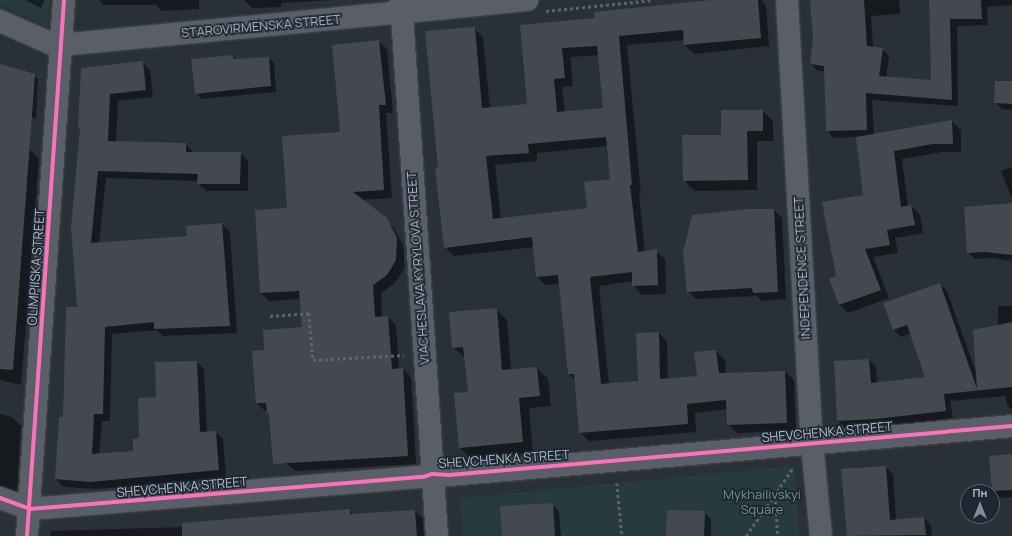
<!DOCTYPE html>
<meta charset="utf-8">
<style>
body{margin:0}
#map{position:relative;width:1012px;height:536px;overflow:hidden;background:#2a3038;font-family:Manrope,sans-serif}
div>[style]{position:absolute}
.green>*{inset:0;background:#273a3e}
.shadow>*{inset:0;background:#0007}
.building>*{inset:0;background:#444950}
.path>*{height:2.5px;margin-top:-1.25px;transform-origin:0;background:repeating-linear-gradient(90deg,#5d636a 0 3px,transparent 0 6px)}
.roads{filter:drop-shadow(0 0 1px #484c53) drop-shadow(0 0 1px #484c53)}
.minor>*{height:22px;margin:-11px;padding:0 11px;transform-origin:11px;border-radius:11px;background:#5a5e66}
.cycleway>*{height:4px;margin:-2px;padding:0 2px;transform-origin:2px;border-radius:2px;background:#fb73b8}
span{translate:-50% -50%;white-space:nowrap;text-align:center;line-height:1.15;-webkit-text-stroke:3.5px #1d2633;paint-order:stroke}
.street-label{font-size:13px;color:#b4bcc9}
.park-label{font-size:13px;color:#6b9a76}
.north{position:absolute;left:960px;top:484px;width:40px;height:40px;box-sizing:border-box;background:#1d2633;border:1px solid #59626f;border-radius:50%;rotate:0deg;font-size:11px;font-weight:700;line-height:16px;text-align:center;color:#b4bcc9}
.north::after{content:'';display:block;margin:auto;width:14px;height:18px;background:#848b96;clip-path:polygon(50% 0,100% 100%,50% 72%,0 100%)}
</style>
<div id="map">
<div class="green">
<div style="clip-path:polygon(0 0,50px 0,48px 27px,0 5px)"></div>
<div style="clip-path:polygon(794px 466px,800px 536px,463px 536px,460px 498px)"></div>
</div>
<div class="shadow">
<div style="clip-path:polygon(25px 0,45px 0,41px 8px)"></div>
<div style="clip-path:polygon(99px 0,199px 0,199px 9px,162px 11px,156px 5px,103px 5px)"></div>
<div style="clip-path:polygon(244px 0,331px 0,281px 3px,281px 7px,252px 8px)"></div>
<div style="clip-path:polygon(evenodd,721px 0,761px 0,766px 5px,769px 46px,694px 54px,685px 45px,685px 40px,627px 45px,641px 194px,639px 194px,645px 252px,656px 251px,665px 259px,666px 294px,642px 295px,634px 286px,634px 281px,599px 286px,609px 385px,639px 382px,659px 333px,667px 342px,668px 380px,698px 377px,716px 351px,725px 360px,726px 374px,785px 372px,794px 380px,796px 431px,737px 433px,728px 424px,728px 409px,695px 413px,696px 432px,589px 441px,580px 432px,576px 381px,569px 374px,560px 284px,545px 285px,537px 276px,534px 247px,454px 256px,445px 247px,439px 169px,474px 28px,483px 37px,490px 109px,528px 105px,521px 26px,596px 19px,721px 0,599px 55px,604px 109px,565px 112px,562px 87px,573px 86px,570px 57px,599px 55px,721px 0,608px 146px,611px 180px,588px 209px,501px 219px,495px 165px,537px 161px,537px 153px,608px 146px)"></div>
<div style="clip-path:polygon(811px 0,899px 0,900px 14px,871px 16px,873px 48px,882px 49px,889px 56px,886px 78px,932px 81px,930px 0,1012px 0,1012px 5px,987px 7px,988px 25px,957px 26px,958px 106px,872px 100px,874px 135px,952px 121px,961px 130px,961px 152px,942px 152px,902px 159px,908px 206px,911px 206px,920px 215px,923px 233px,895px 238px,898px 253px,873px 257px,889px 298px,848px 313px,839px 304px,837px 277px,864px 196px,857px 137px,834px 138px,827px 131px,825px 71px,818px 71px,811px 64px,814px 38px)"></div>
<div style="clip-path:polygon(379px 41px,387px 49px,393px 113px,386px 113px,392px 198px,361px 200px,394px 228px,404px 247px,404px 269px,395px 283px,381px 293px,382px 317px,388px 317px,396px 325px,399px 369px,403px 369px,411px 377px,416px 464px,295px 471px,286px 463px,267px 411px,265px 411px,257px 403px,265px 351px,303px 328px,301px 299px,269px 301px,261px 293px,288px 209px,342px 133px)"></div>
<div style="clip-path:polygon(232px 56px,237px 60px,268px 58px,274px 63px,276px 92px,201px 99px,196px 93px)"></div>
<div style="clip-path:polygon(142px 62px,150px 70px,153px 97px,118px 101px,116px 142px,186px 144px,194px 153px,240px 153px,248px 161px,248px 191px,206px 191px,198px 183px,199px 181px,106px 178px,99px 243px,188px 237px,222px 224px,230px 232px,237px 333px,163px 336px,157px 330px,112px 334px,110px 421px,102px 421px,99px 454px,134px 452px,157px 398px,197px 362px,204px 370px,207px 433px,215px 432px,223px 439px,226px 477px,98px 489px,63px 487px,56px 479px,78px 308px,81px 131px,79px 128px,82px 69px)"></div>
<div style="clip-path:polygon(0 65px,34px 75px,38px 79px,36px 119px,0 105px)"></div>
<div style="clip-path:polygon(1012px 82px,1012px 110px,1002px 109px,995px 102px)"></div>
<div style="clip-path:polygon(763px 111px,773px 121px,773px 141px,757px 141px,757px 190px,694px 191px,684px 180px,722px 136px)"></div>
<div style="clip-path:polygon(0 139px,30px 150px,39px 159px,21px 385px,0 380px)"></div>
<div style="clip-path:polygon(1012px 167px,1012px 199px,1001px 171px)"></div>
<div style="clip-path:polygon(774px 210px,782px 218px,786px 299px,762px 301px,757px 296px,696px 299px,688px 291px)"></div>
<div style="clip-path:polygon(1012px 219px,1012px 261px,992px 258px,975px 259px,968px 252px)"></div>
<div style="clip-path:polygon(940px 284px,947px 291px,977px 375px,998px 325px,998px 306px,1012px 306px,1012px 410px,1007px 405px,1006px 396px,950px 401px,953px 418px,883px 426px,846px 428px,838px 421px,835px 362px,869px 360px,876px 367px,877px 383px,927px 377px,911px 333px,901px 337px,894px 330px,885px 303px)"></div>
<div style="clip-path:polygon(496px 309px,507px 320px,511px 370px,537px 368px,548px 379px,551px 406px,529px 408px,533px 453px,471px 459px,460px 448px,469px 393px,465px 358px,453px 347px)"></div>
<div style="clip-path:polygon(0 414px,12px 417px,21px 426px,17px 492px,0 486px)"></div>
<div style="clip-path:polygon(1012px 455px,1012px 497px,1000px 498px,993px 491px)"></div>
<div style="clip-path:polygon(886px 467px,893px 474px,896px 521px,924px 518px,931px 525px,932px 536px,848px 536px,842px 470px)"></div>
<div style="clip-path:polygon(552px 504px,559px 511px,561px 536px,503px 536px)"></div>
<div style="clip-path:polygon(349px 510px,354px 515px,415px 511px,423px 518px,424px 536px,293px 536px)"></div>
<div style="clip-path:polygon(704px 512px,711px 519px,711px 536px,667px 536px)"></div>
<div style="clip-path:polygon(187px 527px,272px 536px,51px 536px,51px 531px)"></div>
</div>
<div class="building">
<div style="clip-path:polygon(evenodd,711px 0,758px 0,761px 38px,684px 45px,683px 30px,619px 36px,632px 185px,630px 185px,638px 252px,657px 249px,658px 285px,632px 286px,632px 272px,590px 277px,601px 384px,638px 381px,636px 333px,659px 332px,660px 379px,697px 376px,694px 352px,716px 350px,719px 373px,785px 371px,787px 423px,727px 425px,726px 400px,687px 404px,688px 424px,579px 433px,574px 374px,568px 374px,558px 275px,536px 277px,532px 237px,444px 248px,435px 168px,438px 168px,425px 31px,475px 27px,482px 108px,527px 104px,520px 25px,595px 18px,594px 12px,711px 0,597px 46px,603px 108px,557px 112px,554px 79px,565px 78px,562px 48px,597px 46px,711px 0,606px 137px,610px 179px,584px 182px,587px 208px,493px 219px,486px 156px,529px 153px,528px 144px,606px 137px)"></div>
<div style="clip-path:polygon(810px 0,864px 0,867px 46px,883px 48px,879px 76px,931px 80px,929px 0,981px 0,982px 19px,950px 19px,952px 100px,866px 93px,867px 130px,826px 131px,824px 66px,810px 64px,813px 38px)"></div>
<div style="clip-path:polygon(379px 40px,386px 105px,379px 105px,384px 190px,353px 192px,387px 218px,397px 238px,396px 260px,387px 275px,373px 285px,375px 317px,388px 316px,392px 369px,403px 368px,408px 456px,273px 464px,269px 414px,267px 414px,266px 403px,256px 403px,252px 351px,264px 350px,263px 330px,302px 327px,299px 291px,260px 293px,255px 210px,287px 208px,282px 136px,340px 132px,332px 45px)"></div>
<div style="clip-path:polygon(233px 55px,233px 59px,269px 57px,271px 86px,195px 94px,191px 59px)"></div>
<div style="clip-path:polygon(143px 61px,146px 90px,110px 94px,108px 141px,186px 143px,186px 152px,241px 152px,240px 184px,197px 184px,198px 174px,98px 171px,91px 243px,187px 236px,186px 226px,222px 223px,230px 326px,154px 329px,154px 322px,105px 327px,103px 414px,94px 414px,92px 454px,133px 451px,133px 439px,139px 438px,138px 398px,156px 397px,155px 362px,197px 361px,200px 432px,216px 431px,219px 470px,90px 482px,55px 479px,59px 417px,63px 417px,66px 307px,77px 307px,71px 227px,80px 129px,78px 128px,81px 68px)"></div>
<div style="clip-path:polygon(0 64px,35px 74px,13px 370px,0 369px)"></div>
<div style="clip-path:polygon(995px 81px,1012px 81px,1012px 104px,994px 103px)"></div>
<div style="clip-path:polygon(721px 110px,763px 110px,763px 131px,747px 131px,748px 180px,683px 181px,682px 135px,721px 135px)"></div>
<div style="clip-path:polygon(952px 120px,953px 144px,933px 144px,894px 151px,901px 207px,911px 205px,915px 225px,887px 230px,890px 245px,865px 249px,881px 290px,839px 305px,829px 279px,836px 276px,822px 202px,863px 195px,856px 137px)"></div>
<div style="clip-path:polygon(1012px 203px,1012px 255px,985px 252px,967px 253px,964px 207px)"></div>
<div style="clip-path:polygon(748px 209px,774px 209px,778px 292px,753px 293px,752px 288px,687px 292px,683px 253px,692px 215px)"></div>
<div style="clip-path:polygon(940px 283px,977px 389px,973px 330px,1012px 322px,1012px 387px,944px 394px,946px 411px,875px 419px,837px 421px,834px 361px,869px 359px,871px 383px,925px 377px,907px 325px,893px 330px,883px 303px)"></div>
<div style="clip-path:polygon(497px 308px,502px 370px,537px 367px,540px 396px,519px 398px,523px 442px,459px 448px,454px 393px,468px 392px,463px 347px,452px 348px,449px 312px)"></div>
<div style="clip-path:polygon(1012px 454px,1012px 490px,992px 491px,989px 456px)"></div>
<div style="clip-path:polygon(886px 466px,890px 520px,924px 517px,926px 535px,847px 536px,841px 469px)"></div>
<div style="clip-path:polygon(553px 503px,555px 536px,502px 536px,500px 506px)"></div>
<div style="clip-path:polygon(350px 509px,350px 514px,415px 510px,417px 536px,182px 536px,182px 523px)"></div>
<div style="clip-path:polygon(667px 510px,705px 511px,704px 536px,666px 536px)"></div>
</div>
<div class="path">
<div style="left:546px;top:11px;width:108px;rotate:-5.9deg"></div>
<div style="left:270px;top:316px;width:39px;rotate:-4deg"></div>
<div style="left:309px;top:313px;width:47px;rotate:85.1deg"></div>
<div style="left:313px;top:360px;width:91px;rotate:-3.1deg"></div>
<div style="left:617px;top:483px;width:53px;rotate:84.6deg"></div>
<div style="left:775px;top:495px;width:41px;rotate:85.8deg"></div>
<div style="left:746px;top:536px;width:81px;rotate:-55.5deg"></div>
</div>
<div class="roads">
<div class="minor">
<div style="left:401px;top:0;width:537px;rotate:86.16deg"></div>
<div style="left:787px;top:0;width:444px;rotate:86.8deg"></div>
<div style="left:812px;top:443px;width:93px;rotate:84.5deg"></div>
<div style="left:0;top:21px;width:55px;rotate:23.7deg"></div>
<div style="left:50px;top:43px;width:10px;rotate:11deg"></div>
<div style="left:60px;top:45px;width:332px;rotate:-5.5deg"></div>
<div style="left:390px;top:13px;width:12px;rotate:-14deg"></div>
<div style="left:402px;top:10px;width:14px;rotate:4deg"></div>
<div style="left:416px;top:11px;width:112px;rotate:-5.7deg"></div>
<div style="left:0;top:498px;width:32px;rotate:20deg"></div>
<div style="left:30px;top:509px;width:12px;rotate:-5deg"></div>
<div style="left:42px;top:508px;width:382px;rotate:-4.7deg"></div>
<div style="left:423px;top:477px;width:9px;rotate:-18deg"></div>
<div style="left:432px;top:474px;width:17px;rotate:3deg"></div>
<div style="left:449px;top:475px;width:565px;rotate:-4.97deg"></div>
<div style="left:27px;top:536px;width:537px;rotate:-86.05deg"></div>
</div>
</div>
<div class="cycleway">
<div style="left:0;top:498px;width:32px;rotate:20deg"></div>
<div style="left:30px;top:509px;width:12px;rotate:-5deg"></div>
<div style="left:42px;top:508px;width:382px;rotate:-4.7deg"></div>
<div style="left:423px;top:477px;width:9px;rotate:-18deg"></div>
<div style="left:432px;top:474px;width:17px;rotate:3deg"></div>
<div style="left:449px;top:475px;width:565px;rotate:-4.97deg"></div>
<div style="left:27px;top:536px;width:537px;rotate:-86.05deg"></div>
</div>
<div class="street-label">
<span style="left:261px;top:26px;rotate:-5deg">STAROVIRMENSKA STREET</span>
<span style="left:36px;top:267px;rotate:-86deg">OLIMPIISKA STREET</span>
<span style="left:418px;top:268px;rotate:-94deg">VIACHESLAVA KYRYLOVA STREET</span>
<span style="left:802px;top:268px;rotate:-93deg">INDEPENDENCE STREET</span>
<span style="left:827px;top:432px;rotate:-5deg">SHEVCHENKA STREET</span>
<span style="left:504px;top:459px;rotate:-4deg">SHEVCHENKA STREET</span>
<span style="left:182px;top:487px;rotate:-5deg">SHEVCHENKA STREET</span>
</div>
<div class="park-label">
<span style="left:762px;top:502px">Mykhailivskyi<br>Square</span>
</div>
<div class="north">Пн</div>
</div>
